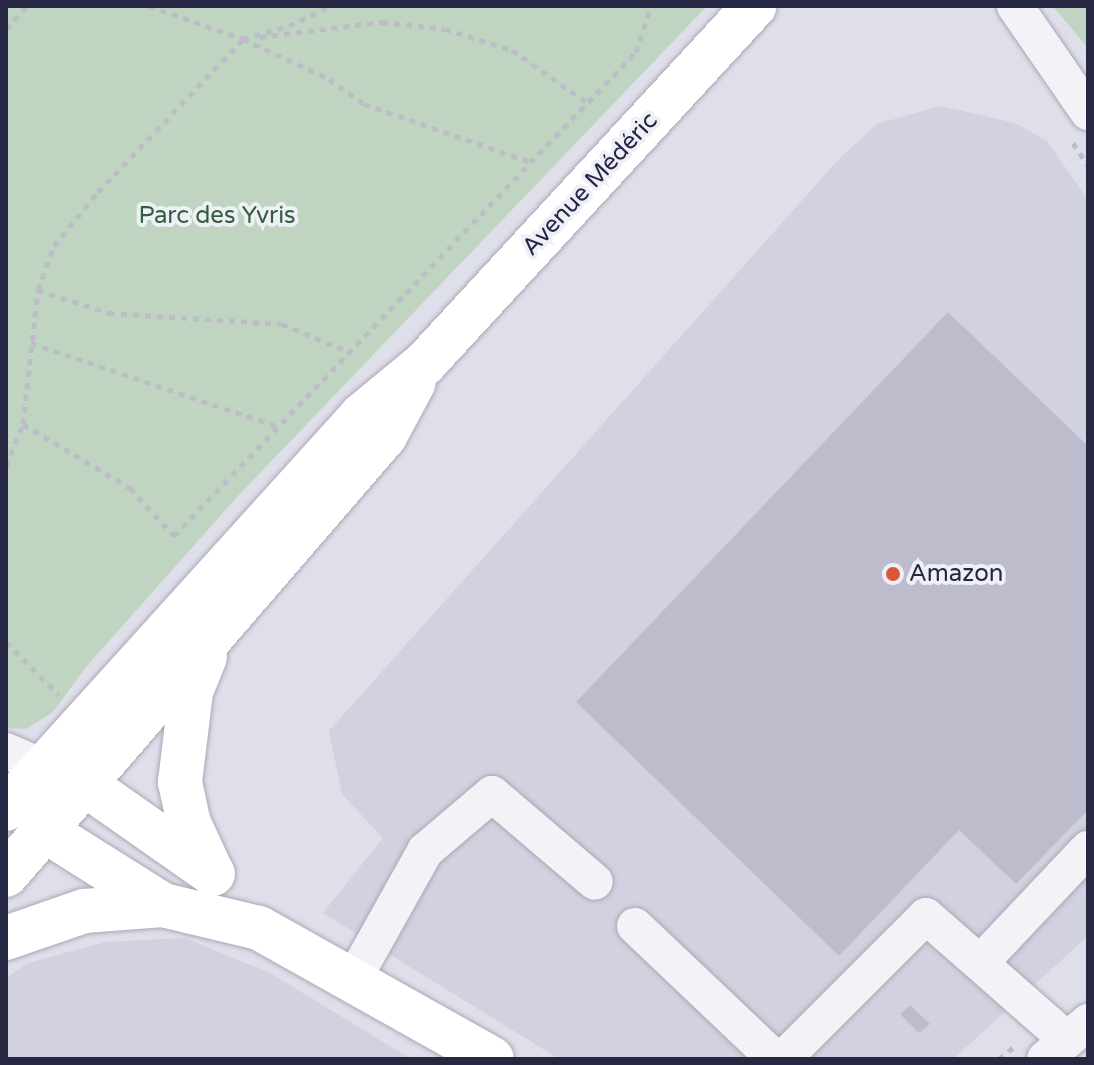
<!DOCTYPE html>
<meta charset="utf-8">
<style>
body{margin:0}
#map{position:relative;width:1094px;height:1065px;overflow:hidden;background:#dfdfea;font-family:"Varela Round",sans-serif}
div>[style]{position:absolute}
.built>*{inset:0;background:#d1d1df}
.green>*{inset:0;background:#bfd4c1}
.building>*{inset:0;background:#bcbccd}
.path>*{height:5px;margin-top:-2.5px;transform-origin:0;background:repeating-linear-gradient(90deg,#bdbdc8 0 6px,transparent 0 12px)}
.roads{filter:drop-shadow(0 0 2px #a8a8b8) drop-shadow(0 0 2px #a8a8b8)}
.minor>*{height:36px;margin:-18px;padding:0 18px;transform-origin:18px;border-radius:18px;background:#f2f2f7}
.major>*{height:44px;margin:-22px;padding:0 22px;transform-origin:22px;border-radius:22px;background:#fff}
.dots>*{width:22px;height:22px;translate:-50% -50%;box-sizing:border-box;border:4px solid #efeff7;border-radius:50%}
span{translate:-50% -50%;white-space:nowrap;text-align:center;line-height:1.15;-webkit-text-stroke:8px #efeff7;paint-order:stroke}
.street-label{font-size:24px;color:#262742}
.park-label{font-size:24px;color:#325f39}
.poi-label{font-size:24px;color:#262742}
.left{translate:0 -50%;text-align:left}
.frame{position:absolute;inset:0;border:8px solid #262742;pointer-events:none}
</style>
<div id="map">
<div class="built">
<div style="clip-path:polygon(941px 106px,1015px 123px,1047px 141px,1088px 200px,1088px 936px,953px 1059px,559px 1059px,323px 913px,383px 838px,342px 794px,329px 731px,839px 159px,877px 124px)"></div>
<div style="clip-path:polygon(185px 938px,270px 973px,411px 1059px,6px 1059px,6px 978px,28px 963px,105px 942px)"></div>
</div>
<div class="green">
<div style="clip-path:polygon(6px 6px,707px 6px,237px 497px,86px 667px,53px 712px,26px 729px,6px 728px)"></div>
<div style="clip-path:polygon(1052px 6px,1088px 6px,1088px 48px,1062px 17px)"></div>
</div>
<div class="building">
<div style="clip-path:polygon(948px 312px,1088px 446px,1088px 810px,1016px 884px,959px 830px,839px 956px,576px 702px)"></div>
<div style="clip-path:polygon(910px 1005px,930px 1024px,919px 1033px,900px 1014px)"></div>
</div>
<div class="path">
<div style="left:149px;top:6px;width:100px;rotate:19.3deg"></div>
<div style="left:243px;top:39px;width:95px;rotate:24.9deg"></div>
<div style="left:329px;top:79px;width:43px;rotate:35.5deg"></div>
<div style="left:364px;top:104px;width:174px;rotate:19.2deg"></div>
<div style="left:6px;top:29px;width:31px;rotate:-48deg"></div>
<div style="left:260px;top:37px;width:123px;rotate:-7deg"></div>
<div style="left:382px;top:22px;width:63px;rotate:6.3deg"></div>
<div style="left:445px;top:29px;width:70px;rotate:17.4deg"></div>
<div style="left:512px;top:50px;width:90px;rotate:35.1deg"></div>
<div style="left:1073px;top:143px;width:27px;rotate:56deg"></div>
<div style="left:38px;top:290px;width:75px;rotate:17.9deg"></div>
<div style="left:109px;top:313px;width:173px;rotate:3.6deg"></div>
<div style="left:282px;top:324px;width:73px;rotate:22.7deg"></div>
<div style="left:31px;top:343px;width:262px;rotate:18.7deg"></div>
<div style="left:23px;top:424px;width:125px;rotate:30.9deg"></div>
<div style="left:130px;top:488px;width:65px;rotate:47.5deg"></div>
<div style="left:174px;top:536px;width:669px;rotate:-46.33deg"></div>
<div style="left:636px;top:52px;width:48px;rotate:-71.9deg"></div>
<div style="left:6px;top:466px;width:45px;rotate:-68deg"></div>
<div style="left:23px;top:424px;width:135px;rotate:-83.6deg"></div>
<div style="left:38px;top:290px;width:47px;rotate:-70deg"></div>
<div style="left:54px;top:246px;width:70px;rotate:-50.8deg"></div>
<div style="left:98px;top:192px;width:211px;rotate:-46.5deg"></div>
<div style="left:243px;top:39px;width:48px;rotate:-15.8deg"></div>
<div style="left:289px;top:26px;width:46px;rotate:-26deg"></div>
<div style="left:6px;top:642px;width:75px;rotate:45deg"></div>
<div style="left:999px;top:1059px;width:19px;rotate:-39deg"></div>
</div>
<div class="roads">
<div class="minor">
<div style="left:1015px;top:6px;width:129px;rotate:55.4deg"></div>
<div style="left:6px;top:751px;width:65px;rotate:23.4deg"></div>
<div style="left:635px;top:926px;width:193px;rotate:43.5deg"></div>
<div style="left:981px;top:962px;width:156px;rotate:-46.6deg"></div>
<div style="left:353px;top:980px;width:148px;rotate:-60.8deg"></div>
<div style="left:425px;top:851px;width:88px;rotate:-40.4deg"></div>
<div style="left:492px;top:794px;width:135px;rotate:40.5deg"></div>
<div style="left:783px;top:1059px;width:202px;rotate:-45deg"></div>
<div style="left:926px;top:916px;width:188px;rotate:41.3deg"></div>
<div style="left:1045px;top:1059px;width:57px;rotate:-40.7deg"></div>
</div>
<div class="major">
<div style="left:205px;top:657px;width:38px;rotate:112deg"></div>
<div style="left:191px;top:692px;width:91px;rotate:97deg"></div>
<div style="left:180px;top:782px;width:40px;rotate:78deg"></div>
<div style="left:188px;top:821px;width:57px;rotate:65.2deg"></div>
<div style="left:86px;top:785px;width:155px;rotate:35deg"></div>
<div style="left:6px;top:809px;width:531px;rotate:-47.9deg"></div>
<div style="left:362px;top:415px;width:82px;rotate:-39.5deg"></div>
<div style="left:425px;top:363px;width:486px;rotate:-47.3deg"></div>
<div style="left:44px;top:830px;width:141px;rotate:32.2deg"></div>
<div style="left:163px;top:905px;width:99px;rotate:13.5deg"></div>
<div style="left:259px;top:928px;width:267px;rotate:29.3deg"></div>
<div style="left:6px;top:875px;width:580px;rotate:-49.2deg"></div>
<div style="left:385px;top:436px;width:61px;rotate:-61.8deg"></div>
<div style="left:6px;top:938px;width:83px;rotate:-19.1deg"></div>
<div style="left:84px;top:911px;width:79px;rotate:-4.3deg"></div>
</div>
</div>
<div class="dots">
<div style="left:893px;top:574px;background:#db5738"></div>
</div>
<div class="street-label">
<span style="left:590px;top:184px;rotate:-47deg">Avenue Médéric</span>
</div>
<div class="park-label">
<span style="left:217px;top:216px">Parc des Yvris</span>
</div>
<div class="poi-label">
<span class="left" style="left:909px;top:574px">Amazon</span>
</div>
<div class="frame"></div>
</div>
